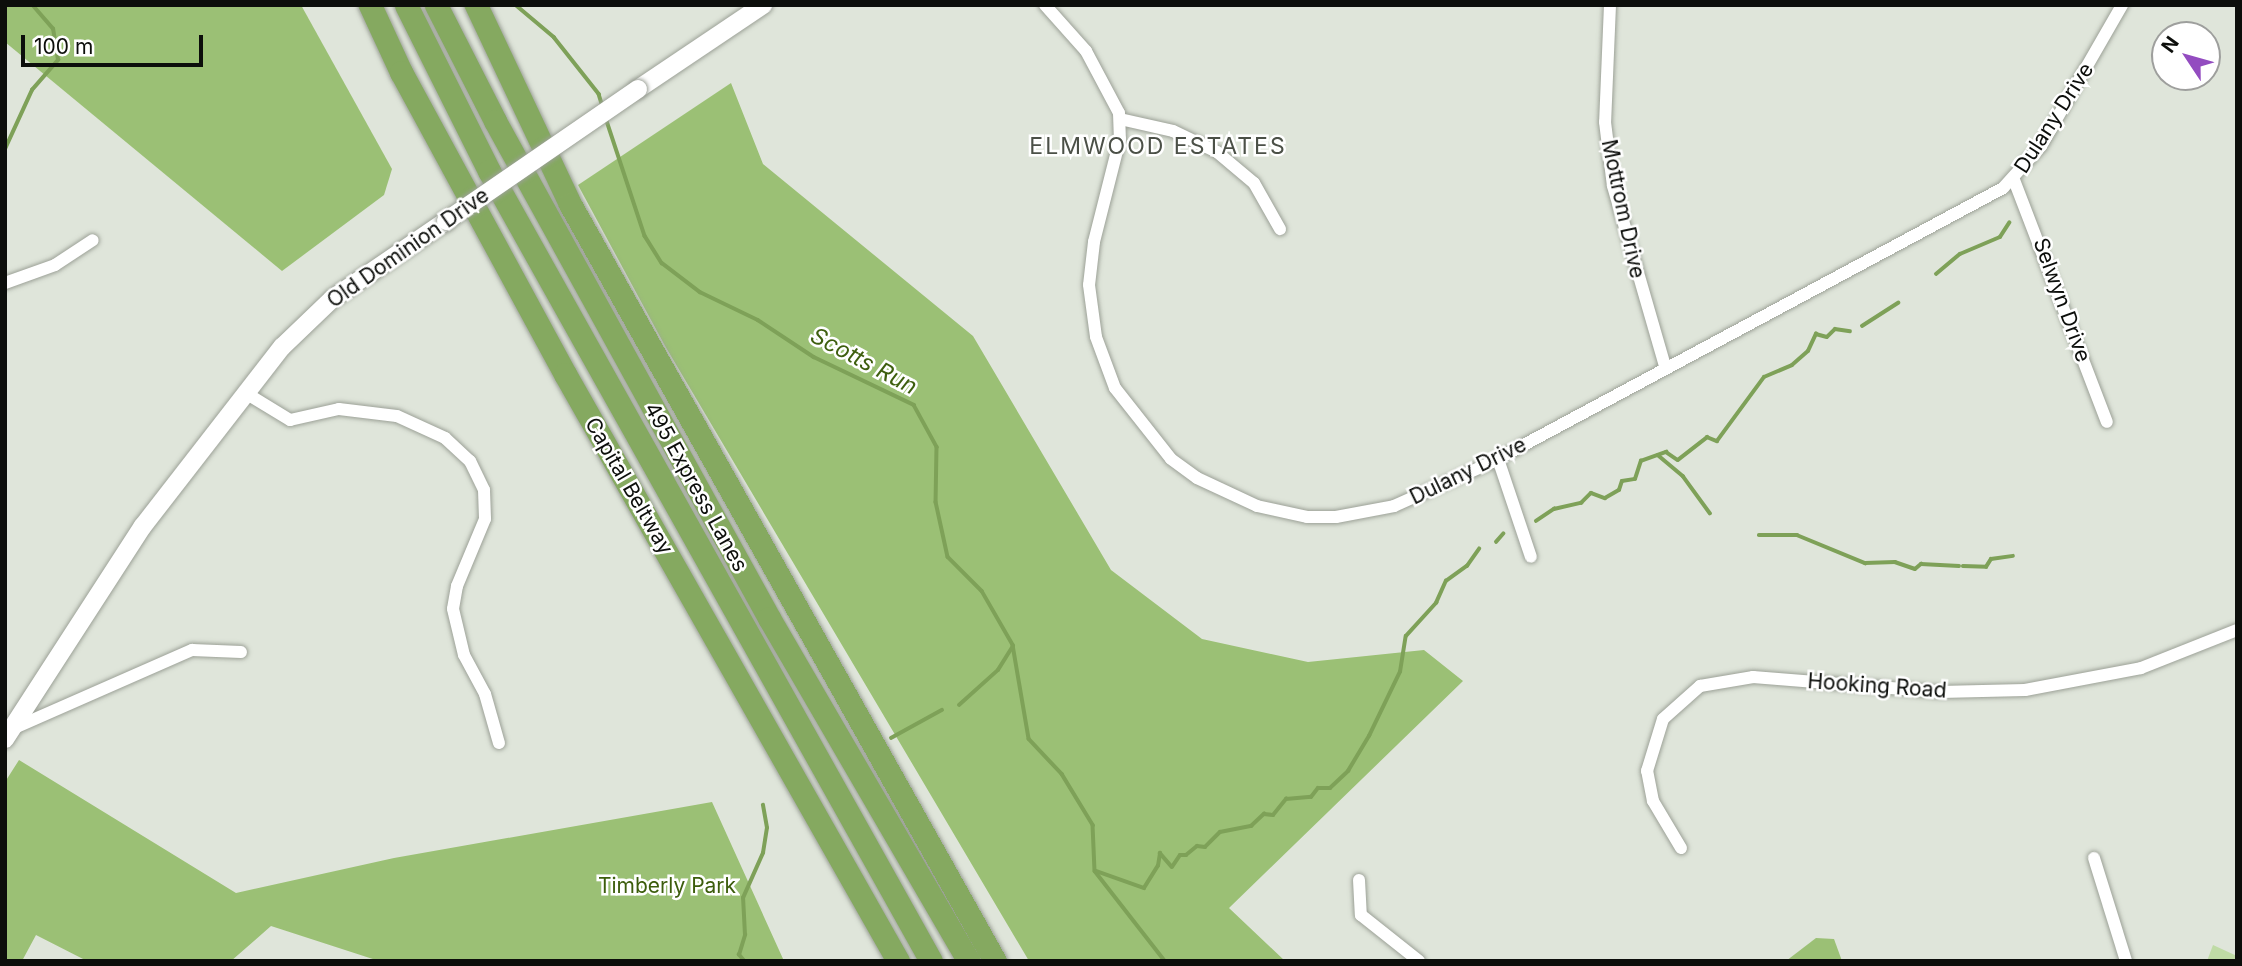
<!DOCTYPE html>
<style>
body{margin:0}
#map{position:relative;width:2242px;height:966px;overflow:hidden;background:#dfe5da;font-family:Inter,sans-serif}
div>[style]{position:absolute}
.green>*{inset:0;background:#bfdba5}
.forest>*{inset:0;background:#9bc075}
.stream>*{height:3.5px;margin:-1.75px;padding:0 1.75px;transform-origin:1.75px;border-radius:1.75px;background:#7ea158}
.roads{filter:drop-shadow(0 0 2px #9ca197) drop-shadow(0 0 2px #9ca197)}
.street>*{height:12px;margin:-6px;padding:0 6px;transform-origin:6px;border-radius:6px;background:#fff}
.secondary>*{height:18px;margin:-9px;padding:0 9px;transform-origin:9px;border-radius:9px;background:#fff}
.highway>*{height:23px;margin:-11.5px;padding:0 11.5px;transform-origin:11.5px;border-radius:11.5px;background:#85a960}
.bridges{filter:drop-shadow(0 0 2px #9ca197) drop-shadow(0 0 2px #9ca197)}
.secondary-bridge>*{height:18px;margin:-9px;padding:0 9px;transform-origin:9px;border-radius:9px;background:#fff}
span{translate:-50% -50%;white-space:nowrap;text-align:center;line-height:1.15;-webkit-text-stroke:5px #fff;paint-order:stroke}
.street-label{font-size:21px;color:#0c0e0b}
.park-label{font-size:21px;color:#3c5d0c}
.neighbourhood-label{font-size:23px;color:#4b5047;letter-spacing:2px}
.water-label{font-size:23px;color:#3e5f0f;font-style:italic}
.frame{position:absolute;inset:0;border:7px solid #0c0e0b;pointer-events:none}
.north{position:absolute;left:2151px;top:21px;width:70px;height:70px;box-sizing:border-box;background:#fff;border:2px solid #9e9f9d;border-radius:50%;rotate:306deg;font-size:19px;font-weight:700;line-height:28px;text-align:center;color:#0c0e0b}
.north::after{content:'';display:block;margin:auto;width:24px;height:32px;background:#934cc0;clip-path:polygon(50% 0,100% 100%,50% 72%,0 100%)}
.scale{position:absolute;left:21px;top:35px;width:182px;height:32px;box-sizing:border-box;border:4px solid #0c0e0b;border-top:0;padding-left:9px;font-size:21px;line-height:24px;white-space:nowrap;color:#0c0e0b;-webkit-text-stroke:5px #fff;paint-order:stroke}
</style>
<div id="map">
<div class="green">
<div style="clip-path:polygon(2213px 945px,2237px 956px,2237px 961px,2207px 961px)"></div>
</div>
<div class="forest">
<div style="clip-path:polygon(5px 5px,301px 5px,392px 169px,384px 195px,282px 271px,5px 42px)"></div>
<div style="clip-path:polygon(731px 83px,763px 164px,973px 336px,1111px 570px,1202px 639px,1308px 662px,1424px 650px,1463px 681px,1229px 908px,1285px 961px,1029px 961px,665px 346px,578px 185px)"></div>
<div style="clip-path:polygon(19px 760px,236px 893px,394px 858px,712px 802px,784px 961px,379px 961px,271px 926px,231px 961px,87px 961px,36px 935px,22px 961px,5px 961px,5px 782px)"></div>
<div style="clip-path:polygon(1816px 938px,1834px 939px,1842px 961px,1786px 961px)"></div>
</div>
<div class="stream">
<div style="left:516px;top:5px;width:50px;rotate:40.1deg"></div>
<div style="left:554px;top:37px;width:73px;rotate:51.7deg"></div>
<div style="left:599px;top:94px;width:14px;rotate:73deg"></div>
<div style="left:606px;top:118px;width:124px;rotate:71.7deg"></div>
<div style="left:645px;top:236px;width:32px;rotate:58deg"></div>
<div style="left:662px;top:263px;width:48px;rotate:37.3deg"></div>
<div style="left:700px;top:292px;width:64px;rotate:25.8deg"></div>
<div style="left:758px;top:320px;width:67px;rotate:33.5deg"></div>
<div style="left:814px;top:357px;width:111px;rotate:25.6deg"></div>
<div style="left:914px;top:405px;width:48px;rotate:61.3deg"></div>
<div style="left:937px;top:447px;width:55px;rotate:91deg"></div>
<div style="left:936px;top:502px;width:56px;rotate:77.7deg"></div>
<div style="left:948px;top:557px;width:48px;rotate:45deg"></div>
<div style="left:982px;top:591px;width:62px;rotate:60.1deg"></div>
<div style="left:1013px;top:645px;width:95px;rotate:80.3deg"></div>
<div style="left:1029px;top:739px;width:48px;rotate:46.7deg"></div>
<div style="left:1062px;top:774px;width:60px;rotate:58.7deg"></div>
<div style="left:1093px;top:825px;width:46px;rotate:87.5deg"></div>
<div style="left:1095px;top:871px;width:114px;rotate:52.1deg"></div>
<div style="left:5px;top:149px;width:65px;rotate:-65.4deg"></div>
<div style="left:32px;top:90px;width:40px;rotate:-49deg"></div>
<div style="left:58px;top:60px;width:31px;rotate:-99deg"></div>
<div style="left:53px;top:29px;width:32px;rotate:-131deg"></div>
<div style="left:1936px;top:274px;width:31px;rotate:-40deg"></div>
<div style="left:1960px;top:254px;width:43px;rotate:-23deg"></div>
<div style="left:2000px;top:237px;width:17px;rotate:-57deg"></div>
<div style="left:1862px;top:326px;width:43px;rotate:-32.6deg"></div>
<div style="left:1658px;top:455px;width:33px;rotate:40deg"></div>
<div style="left:1683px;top:476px;width:46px;rotate:53.9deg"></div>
<div style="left:1536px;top:521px;width:22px;rotate:-34deg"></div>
<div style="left:1554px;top:509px;width:28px;rotate:-13deg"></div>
<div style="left:1581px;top:503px;width:14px;rotate:-45deg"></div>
<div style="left:1591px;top:493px;width:15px;rotate:20deg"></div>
<div style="left:1605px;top:498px;width:16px;rotate:-30deg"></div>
<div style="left:1619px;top:490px;width:9px;rotate:-72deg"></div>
<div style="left:1622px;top:481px;width:13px;rotate:-9deg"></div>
<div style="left:1635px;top:479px;width:19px;rotate:-72deg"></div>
<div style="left:1641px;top:461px;width:27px;rotate:-20deg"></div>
<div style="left:1666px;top:452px;width:14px;rotate:34deg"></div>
<div style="left:1678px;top:460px;width:37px;rotate:-38deg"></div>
<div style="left:1707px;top:437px;width:11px;rotate:22deg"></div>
<div style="left:1717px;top:441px;width:79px;rotate:-53.7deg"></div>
<div style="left:1764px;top:377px;width:30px;rotate:-23deg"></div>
<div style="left:1792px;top:365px;width:21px;rotate:-41deg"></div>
<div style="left:1808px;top:351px;width:19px;rotate:-65deg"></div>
<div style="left:1816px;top:334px;width:11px;rotate:15deg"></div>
<div style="left:1827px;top:337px;width:11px;rotate:-45deg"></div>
<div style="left:1835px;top:329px;width:15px;rotate:8deg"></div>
<div style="left:1759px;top:535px;width:38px"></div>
<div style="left:1797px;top:535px;width:74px;rotate:22.4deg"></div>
<div style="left:1865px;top:563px;width:30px;rotate:-2deg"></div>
<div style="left:1895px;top:562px;width:21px;rotate:19deg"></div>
<div style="left:1915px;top:569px;width:8px;rotate:-40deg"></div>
<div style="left:1921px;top:564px;width:38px;rotate:3deg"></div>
<div style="left:1496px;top:542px;width:11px;rotate:-49deg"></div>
<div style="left:1963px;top:566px;width:23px;rotate:2deg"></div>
<div style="left:1986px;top:567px;width:9px;rotate:-58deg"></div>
<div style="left:1991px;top:559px;width:22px;rotate:-8deg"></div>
<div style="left:959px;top:705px;width:52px;rotate:-41.9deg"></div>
<div style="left:998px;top:670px;width:28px;rotate:-58deg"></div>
<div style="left:891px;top:738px;width:58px;rotate:-28.8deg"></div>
<div style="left:1096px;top:871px;width:51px;rotate:19.5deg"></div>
<div style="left:1144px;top:888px;width:26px;rotate:-58deg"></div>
<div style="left:1158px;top:866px;width:13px;rotate:-81deg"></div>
<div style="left:1160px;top:853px;width:18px;rotate:49deg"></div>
<div style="left:1172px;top:867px;width:14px;rotate:-56deg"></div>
<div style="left:1180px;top:855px;width:6px"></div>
<div style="left:1186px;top:855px;width:14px;rotate:-39deg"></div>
<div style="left:1197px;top:846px;width:8px;rotate:7deg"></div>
<div style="left:1205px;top:847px;width:21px;rotate:-45deg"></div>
<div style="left:1220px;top:832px;width:32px;rotate:-11deg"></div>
<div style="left:1251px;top:826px;width:18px;rotate:-43deg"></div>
<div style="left:1264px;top:814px;width:9px;rotate:6deg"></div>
<div style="left:1273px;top:815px;width:21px;rotate:-51deg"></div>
<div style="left:1286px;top:799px;width:25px;rotate:-5deg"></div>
<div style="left:1311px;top:797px;width:11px;rotate:-52deg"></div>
<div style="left:1318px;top:788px;width:12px"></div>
<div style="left:1330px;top:788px;width:25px;rotate:-43deg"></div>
<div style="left:1348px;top:771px;width:41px;rotate:-59deg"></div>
<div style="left:1369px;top:736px;width:71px;rotate:-64.2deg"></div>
<div style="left:1400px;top:672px;width:36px;rotate:-81deg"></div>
<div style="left:1406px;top:636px;width:45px;rotate:-47.7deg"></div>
<div style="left:1436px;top:603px;width:24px;rotate:-66deg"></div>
<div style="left:1446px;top:581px;width:26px;rotate:-36deg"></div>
<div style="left:1467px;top:566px;width:21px;rotate:-55deg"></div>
<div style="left:744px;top:961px;width:8px;rotate:-130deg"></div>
<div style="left:739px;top:955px;width:21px;rotate:-73deg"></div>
<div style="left:745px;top:935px;width:37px;rotate:-93deg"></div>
<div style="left:743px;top:898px;width:49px;rotate:-66deg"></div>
<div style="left:763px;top:853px;width:25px;rotate:-81deg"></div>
<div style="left:767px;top:828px;width:23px;rotate:-100deg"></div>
</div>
<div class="roads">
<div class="street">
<div style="left:1045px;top:5px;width:62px;rotate:48.3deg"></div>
<div style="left:1086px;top:51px;width:70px;rotate:62deg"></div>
<div style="left:1119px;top:113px;width:26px;rotate:88deg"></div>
<div style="left:1120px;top:139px;width:106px;rotate:104.2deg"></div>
<div style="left:1094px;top:242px;width:43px;rotate:96.6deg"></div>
<div style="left:1089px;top:285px;width:52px;rotate:82.3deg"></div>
<div style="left:1096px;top:337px;width:54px;rotate:69.6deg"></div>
<div style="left:1115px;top:388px;width:90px;rotate:51.7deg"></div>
<div style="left:1171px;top:459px;width:32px;rotate:36deg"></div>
<div style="left:1197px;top:478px;width:66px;rotate:25deg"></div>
<div style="left:1257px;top:506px;width:51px;rotate:12.4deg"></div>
<div style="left:1307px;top:517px;width:29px"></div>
<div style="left:1336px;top:517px;width:59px;rotate:-10.7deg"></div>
<div style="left:1394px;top:506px;width:105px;rotate:-24.1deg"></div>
<div style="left:1490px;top:463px;width:582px;rotate:-28.19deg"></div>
<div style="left:2003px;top:188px;width:57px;rotate:-47.9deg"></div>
<div style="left:2041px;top:146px;width:163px;rotate:-60.1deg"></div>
<div style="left:1610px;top:5px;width:117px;rotate:92.4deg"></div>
<div style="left:1605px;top:122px;width:64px;rotate:82.9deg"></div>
<div style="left:1613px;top:186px;width:187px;rotate:73.9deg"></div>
<div style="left:1120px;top:119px;width:54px;rotate:12.8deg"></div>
<div style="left:1173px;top:131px;width:49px;rotate:25.5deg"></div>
<div style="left:1217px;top:152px;width:48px;rotate:40deg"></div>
<div style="left:1254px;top:183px;width:53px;rotate:60.5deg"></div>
<div style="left:2014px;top:180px;width:259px;rotate:69deg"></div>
<div style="left:5px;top:283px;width:53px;rotate:-19.8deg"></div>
<div style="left:55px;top:265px;width:45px;rotate:-33.3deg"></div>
<div style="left:244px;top:392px;width:54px;rotate:31.3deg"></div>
<div style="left:290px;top:420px;width:50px;rotate:-12.7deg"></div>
<div style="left:339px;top:409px;width:58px;rotate:6.9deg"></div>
<div style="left:397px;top:416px;width:53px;rotate:24.6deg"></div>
<div style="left:445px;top:438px;width:34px;rotate:43deg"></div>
<div style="left:470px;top:461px;width:32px;rotate:64deg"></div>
<div style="left:484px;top:490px;width:29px;rotate:88deg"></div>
<div style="left:485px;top:519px;width:73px;rotate:112.7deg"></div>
<div style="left:457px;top:586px;width:23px;rotate:100deg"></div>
<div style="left:453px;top:609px;width:47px;rotate:76.6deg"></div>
<div style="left:464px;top:655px;width:44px;rotate:61.7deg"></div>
<div style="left:485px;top:694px;width:51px;rotate:74.1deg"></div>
<div style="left:1498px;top:459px;width:103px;rotate:71.4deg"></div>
<div style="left:12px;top:729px;width:197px;rotate:-23.7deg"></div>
<div style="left:192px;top:650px;width:49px;rotate:2.3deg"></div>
<div style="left:1681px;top:848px;width:55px;rotate:-120.8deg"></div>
<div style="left:1653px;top:801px;width:31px;rotate:-101deg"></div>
<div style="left:1647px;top:771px;width:54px;rotate:-72.9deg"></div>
<div style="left:1663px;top:719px;width:50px;rotate:-41.7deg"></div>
<div style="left:1700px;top:686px;width:54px;rotate:-9.6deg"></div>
<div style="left:1753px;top:677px;width:188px;rotate:4.6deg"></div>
<div style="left:1940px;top:692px;width:85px;rotate:-1.3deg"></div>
<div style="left:2025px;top:690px;width:118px;rotate:-10.7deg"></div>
<div style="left:2141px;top:668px;width:103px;rotate:-21.6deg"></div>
<div style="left:2094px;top:858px;width:108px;rotate:72.7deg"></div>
<div style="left:1359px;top:880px;width:35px;rotate:87deg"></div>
<div style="left:1361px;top:915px;width:74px;rotate:38.4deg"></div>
</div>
<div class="secondary">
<div style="left:638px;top:89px;width:151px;rotate:-33.9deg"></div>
<div style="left:5px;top:739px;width:254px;rotate:-57.1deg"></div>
<div style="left:143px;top:526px;width:227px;rotate:-52.2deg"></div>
<div style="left:282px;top:347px;width:69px;rotate:-43.8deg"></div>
<div style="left:332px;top:299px;width:138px;rotate:-34.4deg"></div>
</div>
<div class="highway">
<div style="left:370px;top:5px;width:74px;rotate:65.2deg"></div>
<div style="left:401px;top:72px;width:344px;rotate:61.5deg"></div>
<div style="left:565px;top:374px;width:675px;rotate:60.43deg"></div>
<div style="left:406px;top:5px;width:186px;rotate:63.4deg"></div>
<div style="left:489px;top:171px;width:905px;rotate:60.77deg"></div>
<div style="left:436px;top:5px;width:130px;rotate:63deg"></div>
<div style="left:495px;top:121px;width:568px;rotate:61.13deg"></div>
<div style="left:769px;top:618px;width:397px;rotate:59.8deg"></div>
<div style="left:476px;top:5px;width:220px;rotate:64.7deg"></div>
<div style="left:570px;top:204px;width:868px;rotate:60.69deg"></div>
</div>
</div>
<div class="bridges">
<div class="secondary-bridge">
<div style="left:446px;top:221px;width:233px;rotate:-34.5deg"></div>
</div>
</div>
<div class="street-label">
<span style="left:2054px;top:118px;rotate:-57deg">Dulany Drive</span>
<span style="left:1623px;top:209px;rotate:78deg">Mottrom Drive</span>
<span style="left:408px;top:248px;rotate:-35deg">Old Dominion Drive</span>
<span style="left:2062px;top:300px;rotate:70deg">Selwyn Drive</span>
<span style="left:1468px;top:471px;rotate:-26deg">Dulany Drive</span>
<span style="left:629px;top:486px;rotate:60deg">Capital Beltway</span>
<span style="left:696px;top:487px;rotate:61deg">495 Express Lanes</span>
<span style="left:1877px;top:686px;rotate:4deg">Hooking Road</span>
</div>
<div class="park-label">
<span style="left:667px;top:886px">Timberly Park</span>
</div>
<div class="neighbourhood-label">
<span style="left:1158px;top:146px">ELMWOOD ESTATES</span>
</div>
<div class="water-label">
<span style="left:864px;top:361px;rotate:28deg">Scotts Run</span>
</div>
<div class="frame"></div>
<div class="north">N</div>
<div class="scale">100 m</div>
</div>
